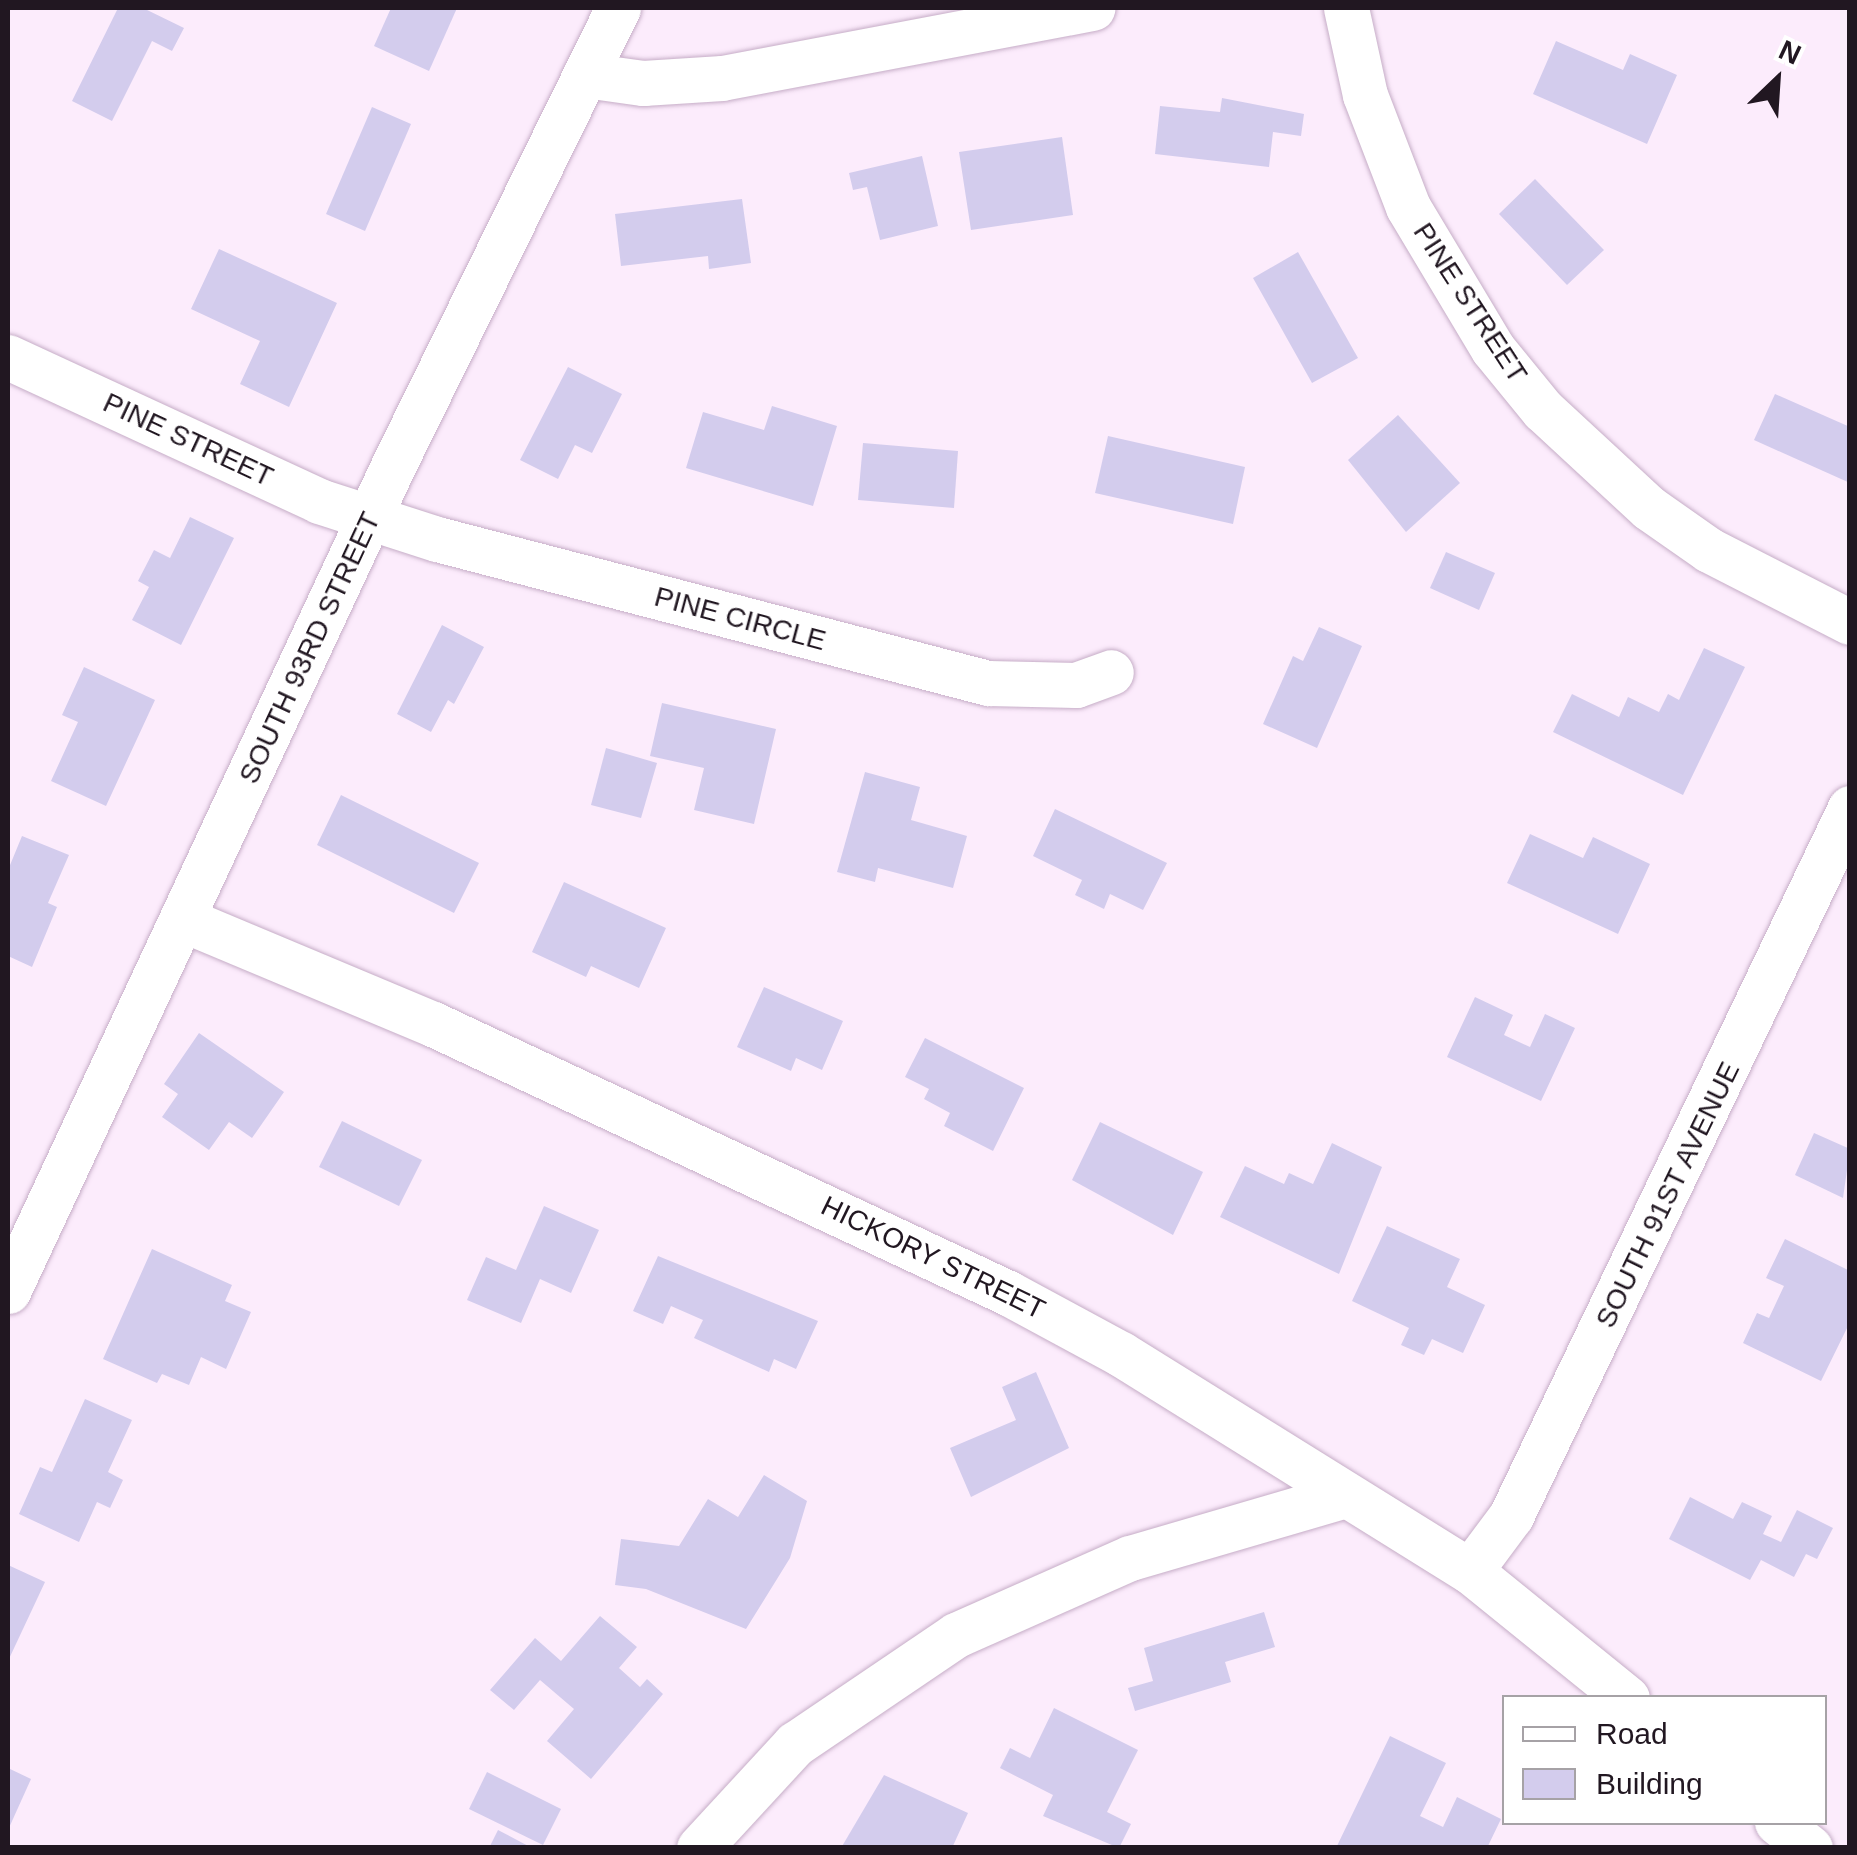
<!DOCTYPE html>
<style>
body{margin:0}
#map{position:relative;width:1857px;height:1855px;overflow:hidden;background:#fcecfc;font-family:Arial,sans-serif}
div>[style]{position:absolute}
.building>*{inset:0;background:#d3cced}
.roads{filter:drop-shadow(0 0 2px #c6adc7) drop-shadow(0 0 2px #c6adc7)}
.street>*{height:45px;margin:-22.5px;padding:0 22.5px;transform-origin:22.5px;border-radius:22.5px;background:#fff}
span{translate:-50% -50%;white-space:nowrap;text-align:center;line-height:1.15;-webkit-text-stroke:8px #fff;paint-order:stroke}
.street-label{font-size:28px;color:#211721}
.frame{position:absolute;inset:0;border:10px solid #211721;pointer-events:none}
.legend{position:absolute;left:1502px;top:1695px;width:325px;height:130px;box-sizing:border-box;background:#fff;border:2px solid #a6a2a6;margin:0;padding:12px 18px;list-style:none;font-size:30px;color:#211721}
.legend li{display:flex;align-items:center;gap:20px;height:50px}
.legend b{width:50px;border:2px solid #a6a2a6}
.north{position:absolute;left:1727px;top:30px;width:100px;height:100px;-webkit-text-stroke:8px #fff;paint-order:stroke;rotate:25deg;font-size:28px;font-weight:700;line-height:40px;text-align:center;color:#211721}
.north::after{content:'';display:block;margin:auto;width:35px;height:45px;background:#211721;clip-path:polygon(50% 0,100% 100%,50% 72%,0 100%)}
</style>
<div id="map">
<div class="building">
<div style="clip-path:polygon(118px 8px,143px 8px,184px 28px,172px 51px,152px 41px,112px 121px,72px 101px)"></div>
<div style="clip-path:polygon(391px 8px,457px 8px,429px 71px,374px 46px)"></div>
<div style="clip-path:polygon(1556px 41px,1623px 70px,1630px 54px,1677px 75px,1647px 144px,1533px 94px)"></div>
<div style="clip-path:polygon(1222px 98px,1304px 114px,1301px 136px,1273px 132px,1269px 167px,1155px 154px,1160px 106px,1220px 112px)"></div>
<div style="clip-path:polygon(372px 107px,411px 124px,365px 231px,326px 214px)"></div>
<div style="clip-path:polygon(1062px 137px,1073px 215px,971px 230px,959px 152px)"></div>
<div style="clip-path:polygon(922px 156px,938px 226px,880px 240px,867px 187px,853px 190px,849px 173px)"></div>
<div style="clip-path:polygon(1535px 179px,1604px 250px,1567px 285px,1499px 214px)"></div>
<div style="clip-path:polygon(742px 199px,751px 263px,709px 269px,708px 256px,621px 266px,615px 214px)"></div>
<div style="clip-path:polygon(219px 249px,337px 303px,289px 407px,240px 384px,260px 341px,191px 309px)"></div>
<div style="clip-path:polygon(1298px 252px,1358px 358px,1312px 383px,1253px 278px)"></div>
<div style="clip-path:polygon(568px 367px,622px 394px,592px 453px,575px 445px,558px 479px,520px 460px)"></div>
<div style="clip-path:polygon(1775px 394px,1850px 427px,1850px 483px,1754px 440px)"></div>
<div style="clip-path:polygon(772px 406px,837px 426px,813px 506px,686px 468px,703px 412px,764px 430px)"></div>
<div style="clip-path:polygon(1398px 415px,1460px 483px,1406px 532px,1348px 460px)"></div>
<div style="clip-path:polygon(1108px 436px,1245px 467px,1233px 524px,1095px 493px)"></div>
<div style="clip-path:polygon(863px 443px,958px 451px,954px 508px,858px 500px)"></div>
<div style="clip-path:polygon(190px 517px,234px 538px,181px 645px,132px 620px,149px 587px,138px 581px,154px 550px,170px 558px)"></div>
<div style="clip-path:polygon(1446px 552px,1495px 573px,1479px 610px,1430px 588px)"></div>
<div style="clip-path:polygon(442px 625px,484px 647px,454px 704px,448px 700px,431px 732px,397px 714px)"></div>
<div style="clip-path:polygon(1319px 627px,1362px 646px,1317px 748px,1263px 724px,1293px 656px,1303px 661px)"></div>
<div style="clip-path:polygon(1704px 648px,1745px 667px,1683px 795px,1553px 732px,1572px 694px,1619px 717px,1628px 697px,1659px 712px,1668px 694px,1679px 700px)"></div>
<div style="clip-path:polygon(84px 667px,155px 700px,106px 806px,51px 781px,78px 722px,62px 715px)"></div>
<div style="clip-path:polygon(662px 703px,776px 729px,754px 824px,694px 810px,704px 768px,650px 756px)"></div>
<div style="clip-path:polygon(606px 748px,657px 763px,641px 818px,591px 805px)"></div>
<div style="clip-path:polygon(865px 772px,920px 787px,911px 820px,967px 836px,953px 888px,878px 868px,875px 882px,837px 872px)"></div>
<div style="clip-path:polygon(341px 795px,479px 863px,454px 913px,317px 845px)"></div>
<div style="clip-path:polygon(1055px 809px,1167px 863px,1143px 910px,1110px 894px,1104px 909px,1075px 895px,1082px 880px,1033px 856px)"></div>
<div style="clip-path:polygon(1530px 834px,1583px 858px,1593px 837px,1650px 864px,1618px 934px,1507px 883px)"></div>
<div style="clip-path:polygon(22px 836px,69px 855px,48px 903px,57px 907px,32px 967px,8px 956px,8px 870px)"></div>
<div style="clip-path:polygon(564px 882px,666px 928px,639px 988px,591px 966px,586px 977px,532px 952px)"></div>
<div style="clip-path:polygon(764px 987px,843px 1021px,822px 1070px,796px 1058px,791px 1071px,737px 1047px)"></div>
<div style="clip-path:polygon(1475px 997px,1513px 1015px,1504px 1035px,1530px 1047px,1545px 1014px,1575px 1028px,1541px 1101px,1447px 1057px)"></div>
<div style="clip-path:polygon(199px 1033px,284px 1092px,252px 1138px,229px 1122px,209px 1150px,162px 1117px,178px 1094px,164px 1084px)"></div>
<div style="clip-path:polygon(925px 1038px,1024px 1088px,993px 1151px,944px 1126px,950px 1113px,924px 1099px,929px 1089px,905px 1077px)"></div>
<div style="clip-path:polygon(342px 1121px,422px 1160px,399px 1206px,319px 1167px)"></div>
<div style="clip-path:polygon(1100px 1122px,1203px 1172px,1173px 1235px,1072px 1180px)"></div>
<div style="clip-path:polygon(1814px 1133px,1850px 1149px,1843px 1198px,1795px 1175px)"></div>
<div style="clip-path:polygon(1332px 1143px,1382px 1167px,1339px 1274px,1220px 1217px,1245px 1166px,1284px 1184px,1289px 1173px,1313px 1184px)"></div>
<div style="clip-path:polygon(544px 1206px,599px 1230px,571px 1293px,540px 1279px,521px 1323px,467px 1300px,486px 1257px,516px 1270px)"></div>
<div style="clip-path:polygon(1387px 1226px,1460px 1259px,1447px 1287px,1485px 1305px,1463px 1353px,1432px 1339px,1424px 1355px,1401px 1345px,1409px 1328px,1352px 1301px)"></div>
<div style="clip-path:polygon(1785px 1239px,1850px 1271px,1850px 1322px,1821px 1381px,1743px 1343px,1757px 1313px,1769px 1318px,1784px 1286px,1766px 1278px)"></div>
<div style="clip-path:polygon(152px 1249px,232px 1285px,225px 1301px,251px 1312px,226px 1369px,201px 1357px,189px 1385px,162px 1374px,157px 1383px,103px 1359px)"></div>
<div style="clip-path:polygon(658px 1256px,818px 1321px,796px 1369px,774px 1359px,769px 1372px,694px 1338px,703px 1320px,671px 1306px,663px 1324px,633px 1311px)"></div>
<div style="clip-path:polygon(1036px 1372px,1069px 1448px,971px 1497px,950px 1448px,1016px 1420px,1002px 1387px)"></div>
<div style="clip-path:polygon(85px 1399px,132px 1420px,108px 1472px,123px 1480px,110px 1508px,97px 1502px,79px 1542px,19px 1514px,40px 1467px,52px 1472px)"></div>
<div style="clip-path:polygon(764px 1475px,807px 1501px,790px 1558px,746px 1629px,646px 1589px,615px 1585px,621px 1539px,679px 1546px,708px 1499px,738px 1517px)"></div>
<div style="clip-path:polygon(1690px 1497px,1733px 1519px,1742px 1502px,1772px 1516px,1763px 1534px,1781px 1542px,1797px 1510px,1833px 1528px,1817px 1559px,1806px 1554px,1794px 1577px,1761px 1560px,1750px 1580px,1669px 1539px)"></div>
<div style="clip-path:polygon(8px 1565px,45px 1582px,8px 1661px)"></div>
<div style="clip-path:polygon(1264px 1612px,1275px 1647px,1225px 1662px,1231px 1682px,1135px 1711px,1128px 1688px,1153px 1681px,1144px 1648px)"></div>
<div style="clip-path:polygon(600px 1616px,637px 1647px,619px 1668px,640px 1687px,647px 1679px,663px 1694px,591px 1779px,547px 1741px,574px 1709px,540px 1680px,514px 1710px,490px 1690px,535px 1638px,561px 1661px)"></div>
<div style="clip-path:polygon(1054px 1708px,1138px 1750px,1107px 1812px,1131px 1824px,1119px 1848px,1043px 1816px,1053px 1795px,1000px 1768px,1010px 1748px,1030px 1758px)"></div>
<div style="clip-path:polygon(1390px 1736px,1446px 1763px,1420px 1816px,1443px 1827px,1457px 1797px,1501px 1819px,1487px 1848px,1336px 1848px)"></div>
<div style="clip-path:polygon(8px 1768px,31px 1779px,8px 1830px)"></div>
<div style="clip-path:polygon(487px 1772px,561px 1809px,543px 1845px,469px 1809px)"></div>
<div style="clip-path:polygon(884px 1775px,968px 1813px,952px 1848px,841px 1848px)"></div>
<div style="clip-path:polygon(498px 1830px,532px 1848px,489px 1848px)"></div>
</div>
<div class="roads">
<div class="street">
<div style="left:1346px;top:8px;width:89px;rotate:77.7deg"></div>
<div style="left:1365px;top:95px;width:120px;rotate:69deg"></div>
<div style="left:1408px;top:207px;width:165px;rotate:59.1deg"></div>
<div style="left:1493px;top:349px;width:79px;rotate:50.7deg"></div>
<div style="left:1543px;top:410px;width:144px;rotate:42.8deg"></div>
<div style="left:1649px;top:508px;width:73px;rotate:35deg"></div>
<div style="left:1709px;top:550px;width:158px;rotate:27.1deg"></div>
<div style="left:585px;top:75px;width:59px;rotate:7.9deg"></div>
<div style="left:643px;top:83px;width:79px;rotate:-3.6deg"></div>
<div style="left:722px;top:78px;width:377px;rotate:-10.7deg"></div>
<div style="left:8px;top:357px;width:343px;rotate:24.8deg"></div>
<div style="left:319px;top:501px;width:124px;rotate:17.9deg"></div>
<div style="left:437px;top:539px;width:570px;rotate:14.65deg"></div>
<div style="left:988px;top:683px;width:88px;rotate:1.3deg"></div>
<div style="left:1076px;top:685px;width:37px;rotate:-20deg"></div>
<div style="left:182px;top:919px;width:272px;rotate:22.7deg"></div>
<div style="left:433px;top:1024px;width:635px;rotate:25.07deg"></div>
<div style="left:1008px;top:1293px;width:128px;rotate:28.4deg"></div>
<div style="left:1121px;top:1354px;width:411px;rotate:31.9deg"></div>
<div style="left:1470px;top:1571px;width:202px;rotate:39deg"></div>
<div style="left:8px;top:1291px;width:915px;rotate:-64.98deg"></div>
<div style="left:395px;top:462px;width:506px;rotate:-63.84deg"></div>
<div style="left:1470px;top:1571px;width:69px;rotate:-53.3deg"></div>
<div style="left:1511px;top:1516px;width:785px;rotate:-64.41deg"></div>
<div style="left:1777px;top:1822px;width:42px;rotate:38.2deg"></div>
<div style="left:699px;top:1848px;width:142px;rotate:-47.3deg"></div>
<div style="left:795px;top:1744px;width:194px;rotate:-34.1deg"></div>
<div style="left:956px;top:1635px;width:190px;rotate:-23.9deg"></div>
<div style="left:1130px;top:1558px;width:224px;rotate:-16.3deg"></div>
</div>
</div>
<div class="street-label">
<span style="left:1470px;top:303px;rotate:57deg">PINE STREET</span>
<span style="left:188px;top:440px;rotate:25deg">PINE STREET</span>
<span style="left:740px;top:619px;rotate:15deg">PINE CIRCLE</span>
<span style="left:310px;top:648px;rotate:-65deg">SOUTH 93RD STREET</span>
<span style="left:1668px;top:1195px;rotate:-64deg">SOUTH 91ST AVENUE</span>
<span style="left:933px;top:1258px;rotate:26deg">HICKORY STREET</span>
</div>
<div class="frame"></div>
<ul class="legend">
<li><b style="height:12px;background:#fff"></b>Road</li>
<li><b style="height:28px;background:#d3cced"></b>Building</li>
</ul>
<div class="north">N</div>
</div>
